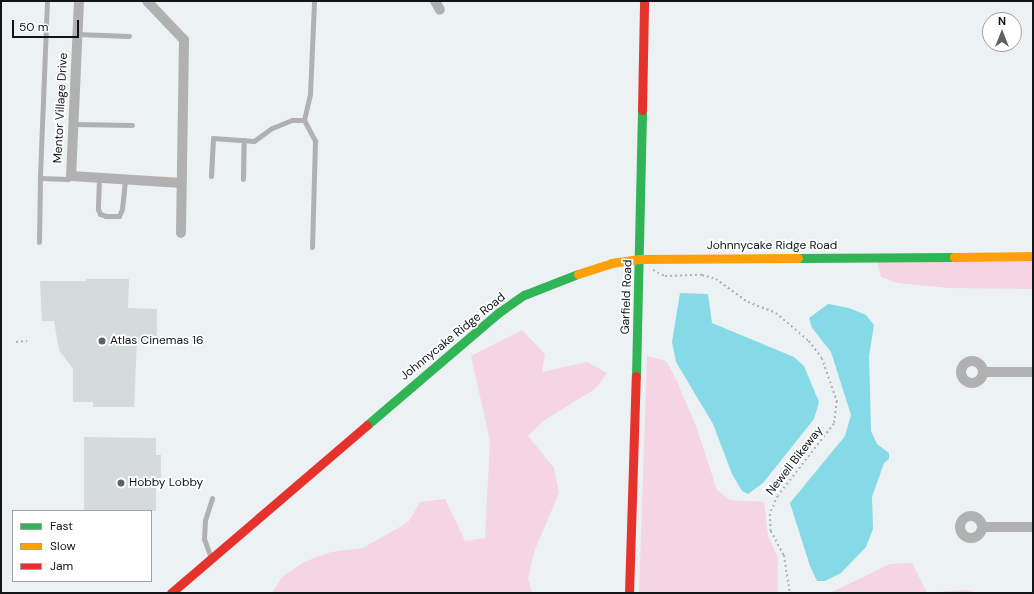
<!DOCTYPE html>
<style>
body{margin:0}
#map{position:relative;width:1034px;height:594px;overflow:hidden;background:#ecf2f3;font-family:"DM Sans",sans-serif}
div>[style]{position:absolute}
.green>*{inset:0;background:#f5d4e3}
.water>*{inset:0;background:#86d9e6}
.building>*{inset:0;background:#d5dada}
.path>*{height:1.5px;margin-top:-0.75px;transform-origin:0;background:repeating-linear-gradient(90deg,#b0b1b2 0 2px,transparent 0 5px)}
.lane>*{height:5px;margin:-2.5px;padding:0 2.5px;transform-origin:2.5px;border-radius:2.5px;background:#b1b1b2}
.street>*{height:10px;margin:-5px;padding:0 5px;transform-origin:5px;border-radius:5px;background:#b1b1b2}
.street>.ring{margin:-5px;padding:0;box-sizing:content-box;background:none;border:10px solid #b1b1b2;border-radius:50%}
.fast>*{height:9px;margin:-4.5px;padding:0 4.5px;transform-origin:4.5px;border-radius:4.5px;background:#30b455}
.slow>*{height:9px;margin:-4.5px;padding:0 4.5px;transform-origin:4.5px;border-radius:4.5px;background:#ff9f0a}
.jam>*{height:9px;margin:-4.5px;padding:0 4.5px;transform-origin:4.5px;border-radius:4.5px;background:#e5322d}
.dots>*{width:11px;height:11px;translate:-50% -50%;box-sizing:border-box;border:2px solid #fff;border-radius:50%}
span{translate:-50% -50%;white-space:nowrap;text-align:center;line-height:1.15;-webkit-text-stroke:3.5px #fff;paint-order:stroke}
.street-label{font-size:12px;color:#111515}
.poi-label{font-size:12px;color:#111515}
.left{translate:0 -50%;text-align:left}
.frame{position:absolute;inset:0;border:2px solid #111515;pointer-events:none}
.legend{position:absolute;left:12px;top:510px;width:140px;height:72px;box-sizing:border-box;background:#fff;border:1px solid #a0a1a1;margin:0;padding:5px 7px;list-style:none;font-size:12px;color:#111515}
.legend li{display:flex;align-items:center;gap:8px;height:20px}
.legend b{width:20px;border:1px solid #a0a1a1}
.north{position:absolute;left:982px;top:12px;width:40px;height:40px;box-sizing:border-box;background:#fff;border:1px solid #a0a1a1;border-radius:50%;rotate:0deg;font-size:11px;font-weight:700;line-height:16px;text-align:center;color:#111515}
.north::after{content:'';display:block;margin:auto;width:14px;height:18px;background:#5e6263;clip-path:polygon(50% 0,100% 100%,50% 72%,0 100%)}
.scale{position:absolute;left:12px;top:20px;width:67px;height:18px;box-sizing:border-box;border:2px solid #111515;border-top:0;padding-left:5px;font-size:12px;line-height:14px;white-space:nowrap;color:#111515;-webkit-text-stroke:3px #fff;paint-order:stroke}
</style>
<div id="map">
<div class="green">
<div style="clip-path:polygon(877px 260px,1033px 260px,1033px 289px,948px 288px,898px 283px,881px 277px)"></div>
<div style="clip-path:polygon(522px 330px,545px 354px,542px 372px,587px 362px,607px 373px,595px 389px,543px 421px,528px 436px,554px 468px,559px 493px,534px 552px,528px 579px,532px 593px,272px 593px,282px 577px,304px 562px,331px 552px,363px 548px,398px 528px,409px 521px,420px 502px,445px 499px,465px 541px,485px 538px,490px 441px,471px 356px)"></div>
<div style="clip-path:polygon(647px 356px,666px 361px,676px 379px,696px 426px,717px 490px,730px 500px,764px 502px,768px 536px,778px 558px,778px 593px,639px 593px)"></div>
<div style="clip-path:polygon(912px 563px,927px 593px,964px 590px,978px 593px,830px 593px,890px 564px)"></div>
</div>
<div class="water">
<div style="clip-path:polygon(680px 293px,708px 294px,712px 323px,794px 357px,804px 366px,819px 402px,814px 419px,763px 483px,748px 494px,742px 491px,732px 474px,713px 424px,676px 362px,672px 342px)"></div>
<div style="clip-path:polygon(828px 304px,849px 308px,866px 315px,874px 325px,869px 356px,871px 431px,877px 444px,889px 453px,889px 459px,884px 463px,872px 497px,873px 529px,866px 547px,841px 573px,825px 581px,817px 581px,810px 566px,790px 503px,845px 436px,851px 415px,831px 352px,812px 328px,809px 318px)"></div>
</div>
<div class="building">
<div style="clip-path:polygon(86px 279px,129px 279px,128px 308px,157px 309px,157px 341px,137px 341px,134px 407px,93px 407px,93px 402px,73px 402px,73px 369px,59px 350px,54px 321px,42px 321px,40px 281px,86px 281px)"></div>
<div style="clip-path:polygon(84px 437px,156px 438px,156px 455px,161px 455px,161px 487px,156px 487px,156px 511px,84px 511px)"></div>
</div>
<div class="path">
<div style="left:653px;top:270px;width:13px;rotate:27deg"></div>
<div style="left:665px;top:276px;width:37px;rotate:-2deg"></div>
<div style="left:702px;top:275px;width:15px;rotate:16deg"></div>
<div style="left:716px;top:279px;width:39px;rotate:36deg"></div>
<div style="left:748px;top:302px;width:30px;rotate:21deg"></div>
<div style="left:776px;top:313px;width:43px;rotate:40.3deg"></div>
<div style="left:809px;top:341px;width:21px;rotate:53deg"></div>
<div style="left:822px;top:358px;width:46px;rotate:70.8deg"></div>
<div style="left:837px;top:401px;width:23px;rotate:97deg"></div>
<div style="left:834px;top:424px;width:91px;rotate:127.9deg"></div>
<div style="left:778px;top:496px;width:20px;rotate:114deg"></div>
<div style="left:770px;top:514px;width:17px;rotate:87deg"></div>
<div style="left:771px;top:531px;width:27px;rotate:62deg"></div>
<div style="left:784px;top:555px;width:38px;rotate:81deg"></div>
<div style="left:16px;top:342px;width:11px;rotate:-5deg"></div>
</div>
<div class="lane">
<div style="left:47px;top:1px;width:177px;rotate:92.3deg"></div>
<div style="left:40px;top:178px;width:28px;rotate:2deg"></div>
<div style="left:68px;top:179px;width:4px;rotate:-45deg"></div>
<div style="left:77px;top:34px;width:52px;rotate:2.2deg"></div>
<div style="left:304px;top:120px;width:27px;rotate:-77deg"></div>
<div style="left:310px;top:94px;width:93px;rotate:-87.5deg"></div>
<div style="left:73px;top:124px;width:59px;rotate:1deg"></div>
<div style="left:211px;top:176px;width:38px;rotate:-87deg"></div>
<div style="left:213px;top:138px;width:41px;rotate:4.2deg"></div>
<div style="left:254px;top:141px;width:22px;rotate:-36deg"></div>
<div style="left:272px;top:128px;width:22px;rotate:-22deg"></div>
<div style="left:292px;top:120px;width:12px"></div>
<div style="left:304px;top:120px;width:24px;rotate:62deg"></div>
<div style="left:315px;top:141px;width:106px;rotate:91.6deg"></div>
<div style="left:99px;top:178px;width:31px;rotate:92deg"></div>
<div style="left:98px;top:209px;width:5px;rotate:68deg"></div>
<div style="left:100px;top:214px;width:6px;rotate:18deg"></div>
<div style="left:106px;top:216px;width:13px"></div>
<div style="left:119px;top:216px;width:8px;rotate:-67deg"></div>
<div style="left:122px;top:209px;width:29px;rotate:-84deg"></div>
<div style="left:243px;top:179px;width:39px;rotate:-89deg"></div>
<div style="left:39px;top:242px;width:64px;rotate:-89.1deg"></div>
<div style="left:211px;top:558px;width:20px;rotate:-110deg"></div>
<div style="left:204px;top:539px;width:19px;rotate:-87deg"></div>
<div style="left:205px;top:520px;width:23px;rotate:-72deg"></div>
</div>
<div class="street">
<div style="left:79px;top:1px;width:175px;rotate:92.6deg"></div>
<div style="left:71px;top:176px;width:111px;rotate:3.6deg"></div>
<div style="left:147px;top:1px;width:54px;rotate:46.5deg"></div>
<div style="left:184px;top:40px;width:193px;rotate:90.9deg"></div>
<div style="left:435px;top:1px;width:10px;rotate:61deg"></div>
<div class="ring" style="left:961px;top:361px;width:12px;height:12px"></div>
<div style="left:983px;top:372px;width:50px"></div>
<div class="ring" style="left:960px;top:516px;width:12px;height:12px"></div>
<div style="left:982px;top:527px;width:51px"></div>
</div>
<div class="fast">
<div style="left:798px;top:258px;width:156px;rotate:-0.4deg"></div>
<div style="left:636px;top:376px;width:266px;rotate:-88.7deg"></div>
<div style="left:367px;top:425px;width:172px;rotate:-40.5deg"></div>
<div style="left:498px;top:313px;width:32px;rotate:-35deg"></div>
<div style="left:524px;top:295px;width:58px;rotate:-21.3deg"></div>
</div>
<div class="slow">
<div style="left:954px;top:257px;width:79px;rotate:-0.7deg"></div>
<div style="left:578px;top:274px;width:35px;rotate:-18deg"></div>
<div style="left:611px;top:263px;width:29px;rotate:-8deg"></div>
<div style="left:640px;top:259px;width:158px;rotate:-0.4deg"></div>
</div>
<div class="jam">
<div style="left:642px;top:110px;width:109px;rotate:-88.9deg"></div>
<div style="left:171px;top:593px;width:258px;rotate:-40.6deg"></div>
<div style="left:629px;top:593px;width:217px;rotate:-88.2deg"></div>
</div>
<div class="dots">
<div style="left:102px;top:341px;background:#5e6263"></div>
<div style="left:121px;top:483px;background:#5e6263"></div>
</div>
<div class="street-label">
<span style="left:61px;top:108px;rotate:-87deg">Mentor Village Drive</span>
<span style="left:772px;top:246px">Johnnycake Ridge Road</span>
<span style="left:627px;top:297px;rotate:-88deg">Garfield Road</span>
<span style="left:453px;top:337px;rotate:-39deg">Johnnycake Ridge Road</span>
<span style="left:795px;top:461px;rotate:-52deg">Newell Bikeway</span>
</div>
<div class="poi-label">
<span class="left" style="left:110px;top:341px">Atlas Cinemas 16</span>
<span class="left" style="left:129px;top:483px">Hobby Lobby</span>
</div>
<div class="frame"></div>
<ul class="legend">
<li><b style="height:5px;background:#30b455"></b>Fast</li>
<li><b style="height:5px;background:#ff9f0a"></b>Slow</li>
<li><b style="height:5px;background:#e5322d"></b>Jam</li>
</ul>
<div class="north">N</div>
<div class="scale">50 m</div>
</div>
